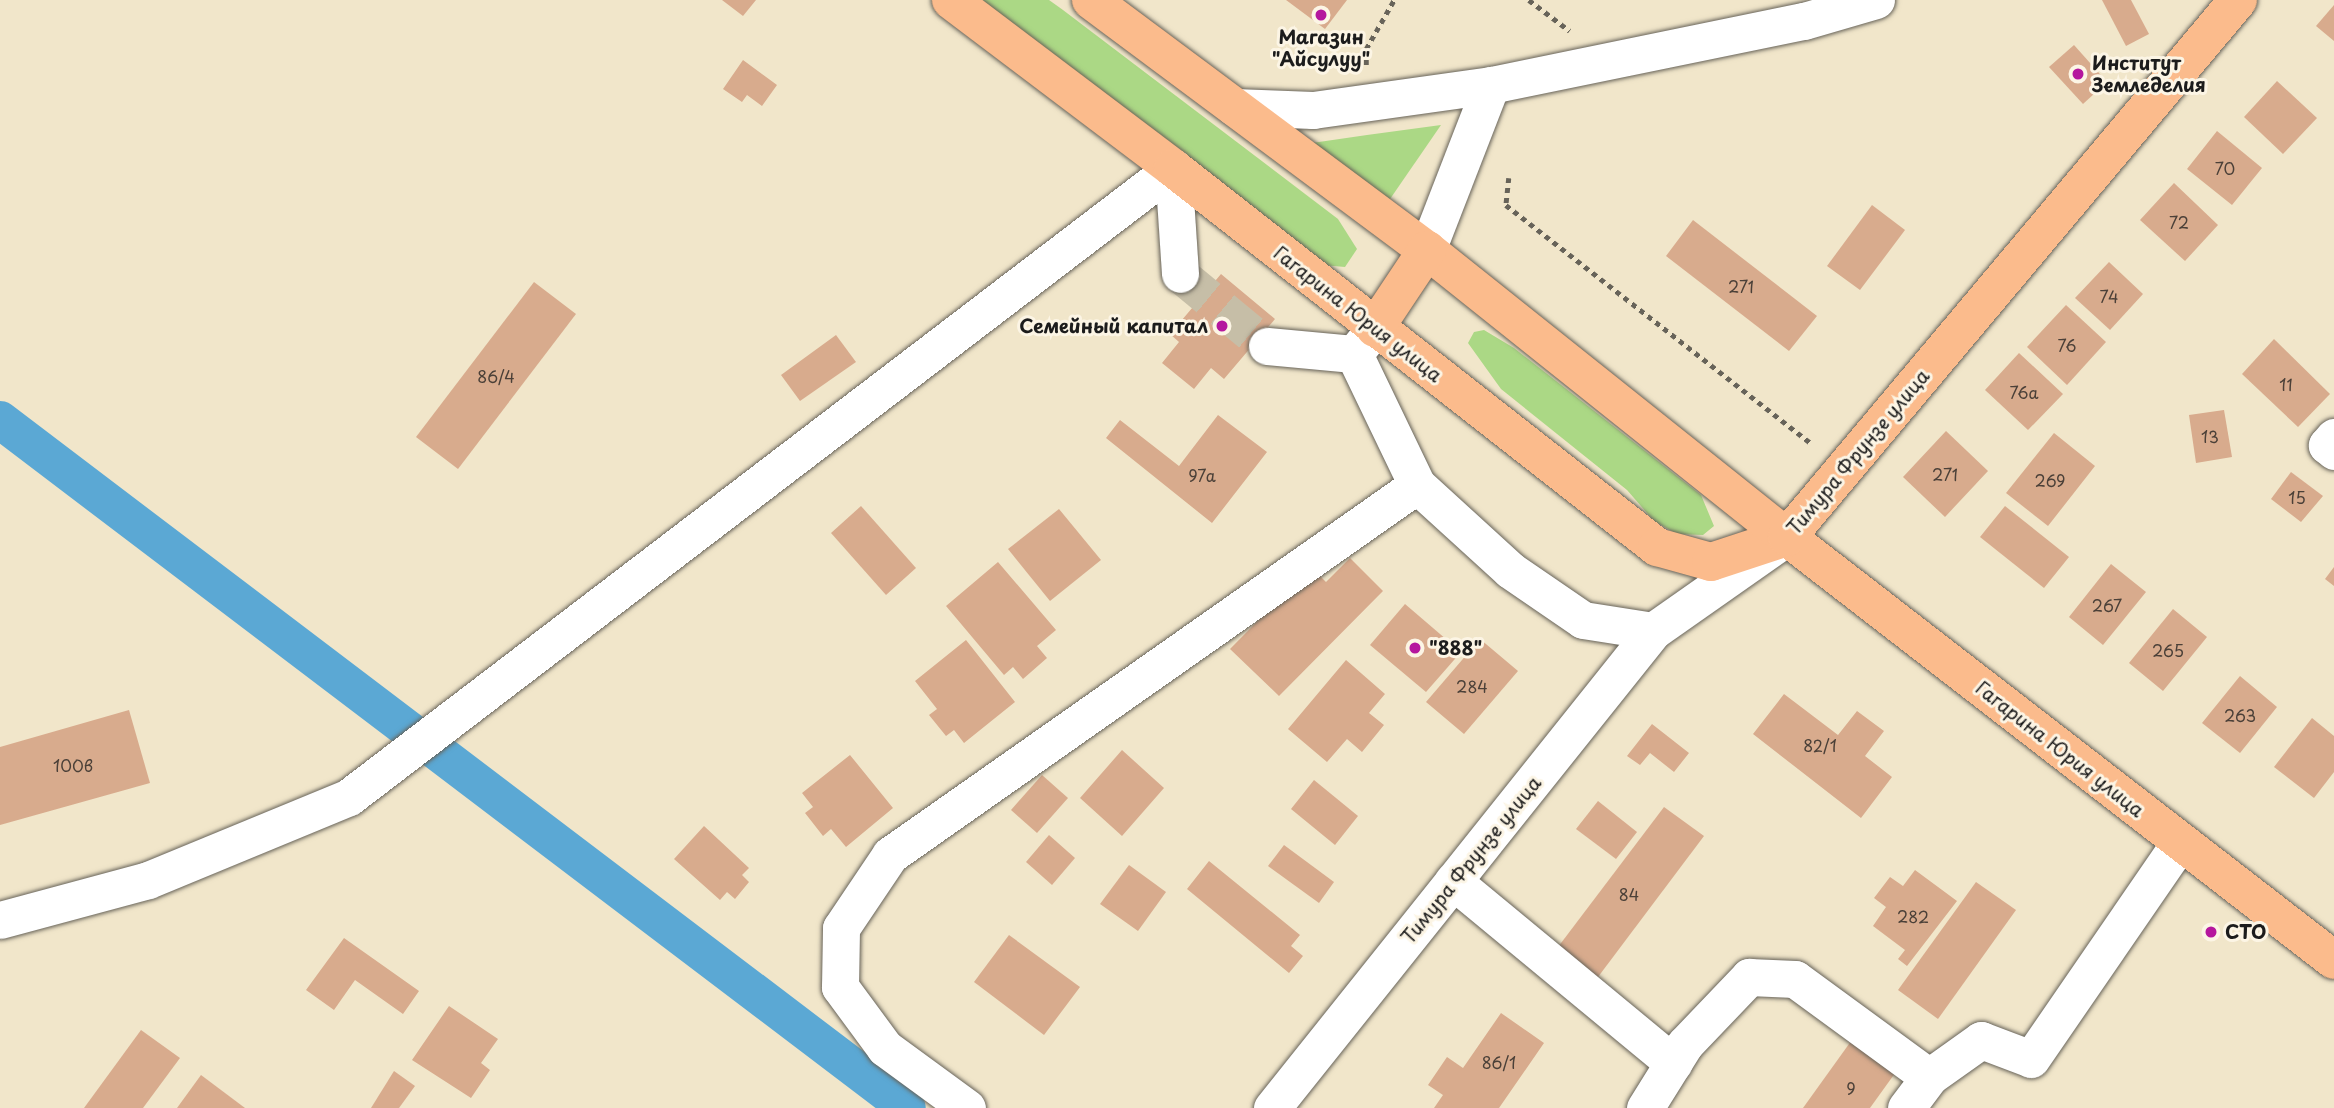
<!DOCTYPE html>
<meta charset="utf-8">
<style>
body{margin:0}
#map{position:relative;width:2334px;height:1108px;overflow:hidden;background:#f1e6ca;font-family:"Playpen Sans",sans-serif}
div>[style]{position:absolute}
.green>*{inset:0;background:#abd885}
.canal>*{height:38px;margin:-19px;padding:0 19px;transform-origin:19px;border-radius:19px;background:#5ba8d4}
.building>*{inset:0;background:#d8ab8d}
.minor-tunnel>*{height:37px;margin-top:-18.5px;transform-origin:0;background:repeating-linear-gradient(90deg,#c6bea7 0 37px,transparent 0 55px)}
.path>*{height:4.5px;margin-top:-2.25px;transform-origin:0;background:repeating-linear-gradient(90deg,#676359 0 5px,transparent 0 10px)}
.roads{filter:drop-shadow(0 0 2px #676359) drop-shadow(0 0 2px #676359)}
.minor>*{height:37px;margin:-18.5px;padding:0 18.5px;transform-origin:18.5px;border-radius:18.5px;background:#fff}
.major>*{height:38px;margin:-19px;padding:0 19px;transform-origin:19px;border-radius:19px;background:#fbbb8c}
.dots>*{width:19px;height:19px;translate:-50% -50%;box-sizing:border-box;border:4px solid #fcf5e5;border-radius:50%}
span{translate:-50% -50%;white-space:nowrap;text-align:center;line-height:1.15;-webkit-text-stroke:6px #fcf5e5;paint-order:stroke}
.number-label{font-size:16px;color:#4b4038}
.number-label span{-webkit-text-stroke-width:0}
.poi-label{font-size:19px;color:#1c1c1c;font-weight:700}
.left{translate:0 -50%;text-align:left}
.right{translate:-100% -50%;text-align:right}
.street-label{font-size:19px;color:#1c1c1c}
</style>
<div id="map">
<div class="green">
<div style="clip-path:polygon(979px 0,1049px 0,1063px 10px,1338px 219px,1357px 249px,1345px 267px,1322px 265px)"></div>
<div style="clip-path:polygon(1441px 125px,1388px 202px,1312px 143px,1367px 135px)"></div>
<div style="clip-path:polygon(1484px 330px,1514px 348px,1701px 495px,1714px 526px,1703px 535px,1677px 534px,1654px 521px,1627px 490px,1501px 389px,1468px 343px,1474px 332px)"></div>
</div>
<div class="canal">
<div style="left:0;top:420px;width:1138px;rotate:37.18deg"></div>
</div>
<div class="building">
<div style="clip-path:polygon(722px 0,756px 0,743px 16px)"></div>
<div style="clip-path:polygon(1286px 0,1347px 0,1325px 29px)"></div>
<div style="clip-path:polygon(2102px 0,2131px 0,2149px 34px,2126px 46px)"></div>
<div style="clip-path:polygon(2334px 5px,2334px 41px,2316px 26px)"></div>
<div style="clip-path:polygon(2074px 45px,2107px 82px,2083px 104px,2049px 67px)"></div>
<div style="clip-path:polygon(743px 60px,777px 85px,762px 106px,747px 95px,742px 102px,723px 89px)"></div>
<div style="clip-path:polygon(2277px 81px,2317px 118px,2283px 154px,2244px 117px)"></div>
<div style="clip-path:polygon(2217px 131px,2262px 168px,2232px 205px,2187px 169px)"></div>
<div style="clip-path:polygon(2174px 183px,2218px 225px,2185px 261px,2140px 220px)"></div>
<div style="clip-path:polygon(1872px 205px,1905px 230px,1860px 290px,1827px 266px)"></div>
<div style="clip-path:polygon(1693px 220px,1817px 316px,1789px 351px,1666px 256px)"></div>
<div style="clip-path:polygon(2109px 262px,2143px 294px,2110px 330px,2075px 298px)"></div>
<div style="clip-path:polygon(1221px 274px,1275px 319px,1224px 379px,1211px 368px,1194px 389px,1162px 363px,1179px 342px,1170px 334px)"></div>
<div style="clip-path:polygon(534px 282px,576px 314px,458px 469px,416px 437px)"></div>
<div style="clip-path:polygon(2066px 305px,2106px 342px,2067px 385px,2027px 347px)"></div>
<div style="clip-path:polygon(836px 335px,856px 362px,800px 401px,781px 375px)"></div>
<div style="clip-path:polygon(2274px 339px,2330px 394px,2298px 427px,2242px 374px)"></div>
<div style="clip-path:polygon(2019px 353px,2063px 394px,2028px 430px,1985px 390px)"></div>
<div style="clip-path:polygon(2224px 410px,2232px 457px,2196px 463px,2189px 415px)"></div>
<div style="clip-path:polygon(1218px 415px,1267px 452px,1212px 523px,1106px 438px,1120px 420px,1179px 466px)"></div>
<div style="clip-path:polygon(1946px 431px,1988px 471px,1945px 517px,1903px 477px)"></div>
<div style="clip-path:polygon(2054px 433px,2095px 466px,2048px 526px,2006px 493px)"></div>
<div style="clip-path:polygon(2291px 472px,2323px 496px,2301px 522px,2271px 499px)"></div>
<div style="clip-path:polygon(861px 506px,916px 568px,886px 595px,831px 533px)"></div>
<div style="clip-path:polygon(2005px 506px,2069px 557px,2044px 588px,1980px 537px)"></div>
<div style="clip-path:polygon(1059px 509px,1101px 560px,1050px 601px,1008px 549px)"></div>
<div style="clip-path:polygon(1350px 558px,1383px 591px,1279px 696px,1230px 649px,1311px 567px,1326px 582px)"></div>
<div style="clip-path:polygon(998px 562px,1056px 630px,1037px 646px,1047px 658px,1023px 679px,1013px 667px,1004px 675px,946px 606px)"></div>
<div style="clip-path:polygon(2111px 564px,2146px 592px,2103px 645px,2069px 617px)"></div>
<div style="clip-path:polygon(2334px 567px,2334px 586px,2325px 579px)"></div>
<div style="clip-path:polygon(1405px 604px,1461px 652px,1426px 692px,1370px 645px)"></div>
<div style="clip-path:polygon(2173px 609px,2207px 637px,2163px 691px,2129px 663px)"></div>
<div style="clip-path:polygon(1480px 639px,1518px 671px,1464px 734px,1426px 702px)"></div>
<div style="clip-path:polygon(966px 640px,1015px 702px,964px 743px,954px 730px,946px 736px,929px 715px,937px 709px,915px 681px)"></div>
<div style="clip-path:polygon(1346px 660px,1385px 694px,1369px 713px,1384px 725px,1362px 752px,1347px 739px,1327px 762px,1288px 729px)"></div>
<div style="clip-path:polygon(2240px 676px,2277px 707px,2240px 753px,2202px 723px)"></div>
<div style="clip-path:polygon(1784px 694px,1838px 735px,1857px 711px,1884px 731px,1865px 756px,1892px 777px,1861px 818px,1753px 734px)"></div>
<div style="clip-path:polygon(129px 710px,150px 783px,0 825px,0 747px)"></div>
<div style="clip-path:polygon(2312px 718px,2334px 736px,2334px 772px,2314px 798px,2274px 767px)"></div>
<div style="clip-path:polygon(1652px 724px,1689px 753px,1674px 772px,1650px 753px,1640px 765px,1627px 756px)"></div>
<div style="clip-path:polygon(1122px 750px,1164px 788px,1122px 836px,1080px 798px)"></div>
<div style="clip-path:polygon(850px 755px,893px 808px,846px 847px,831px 829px,823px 836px,805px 813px,813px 807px,802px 793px)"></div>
<div style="clip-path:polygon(1042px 775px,1068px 798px,1037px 833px,1011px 810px)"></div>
<div style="clip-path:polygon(1314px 780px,1358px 816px,1335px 845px,1291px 809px)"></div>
<div style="clip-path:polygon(1598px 801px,1637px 832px,1616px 859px,1576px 829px)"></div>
<div style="clip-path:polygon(1664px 807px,1704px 836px,1595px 981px,1555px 951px)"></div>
<div style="clip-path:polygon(704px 826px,749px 868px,742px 875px,749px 882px,735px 899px,727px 892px,720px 900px,674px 859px)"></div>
<div style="clip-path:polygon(1049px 835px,1075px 858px,1052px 885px,1026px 862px)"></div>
<div style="clip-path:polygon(1284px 845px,1334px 882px,1319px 903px,1268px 866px)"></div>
<div style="clip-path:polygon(1209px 861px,1300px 935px,1291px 946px,1303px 956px,1289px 973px,1187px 889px)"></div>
<div style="clip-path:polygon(1129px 865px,1166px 892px,1138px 931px,1100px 904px)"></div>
<div style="clip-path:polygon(1915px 870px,1957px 901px,1907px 966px,1898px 959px,1905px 950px,1873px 926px,1886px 907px,1874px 898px,1890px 877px,1903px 886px)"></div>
<div style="clip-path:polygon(1976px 882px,2016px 910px,1938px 1019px,1898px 990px)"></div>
<div style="clip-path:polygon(1009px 935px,1080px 987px,1044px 1035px,974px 982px)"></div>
<div style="clip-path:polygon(344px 938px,419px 991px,403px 1014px,355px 980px,334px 1010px,306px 990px)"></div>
<div style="clip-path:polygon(449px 1006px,498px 1039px,481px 1063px,490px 1070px,471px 1098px,412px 1060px)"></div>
<div style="clip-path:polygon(1501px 1013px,1544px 1043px,1499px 1108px,1434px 1108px,1443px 1095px,1428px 1085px,1447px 1057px,1463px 1068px)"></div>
<div style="clip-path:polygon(141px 1030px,180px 1058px,143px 1108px,84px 1108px)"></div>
<div style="clip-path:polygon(1854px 1037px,1898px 1069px,1870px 1108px,1803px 1108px)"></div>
<div style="clip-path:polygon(394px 1071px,415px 1086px,399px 1108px,371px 1108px)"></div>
<div style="clip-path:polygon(201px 1075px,245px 1108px,177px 1108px)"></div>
</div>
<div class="minor-tunnel">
<div style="left:1180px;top:274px;width:113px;rotate:39.6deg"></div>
</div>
<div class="path">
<div style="left:1529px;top:0;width:51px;rotate:37.1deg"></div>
<div style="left:1366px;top:65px;width:16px;rotate:-90deg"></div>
<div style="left:1366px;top:49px;width:56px;rotate:-60.3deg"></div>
<div style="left:1509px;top:178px;width:27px;rotate:96deg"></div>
<div style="left:1506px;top:205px;width:388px;rotate:38deg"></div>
</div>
<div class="roads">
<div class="minor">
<div style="left:1234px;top:107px;width:79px;rotate:2.2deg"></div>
<div style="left:1313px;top:110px;width:180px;rotate:-8deg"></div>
<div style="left:1491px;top:85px;width:319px;rotate:-11.6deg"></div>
<div style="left:1804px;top:21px;width:75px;rotate:-16.3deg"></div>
<div style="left:1173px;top:168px;width:106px;rotate:86.2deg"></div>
<div style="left:1427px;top:250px;width:177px;rotate:-68.8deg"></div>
<div style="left:1375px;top:328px;width:33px;rotate:129deg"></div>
<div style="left:1354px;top:354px;width:145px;rotate:64.3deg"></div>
<div style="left:1417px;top:485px;width:126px;rotate:42.4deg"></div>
<div style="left:1510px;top:570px;width:88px;rotate:34.4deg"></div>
<div style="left:1583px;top:620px;width:71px;rotate:8.9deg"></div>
<div style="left:1267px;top:346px;width:87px;rotate:5.3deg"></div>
<div style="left:2334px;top:437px;width:11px;rotate:131deg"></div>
<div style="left:2327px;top:445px;width:9px;rotate:41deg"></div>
<div style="left:1453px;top:881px;width:286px;rotate:39.6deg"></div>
<div style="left:0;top:920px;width:153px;rotate:-15.1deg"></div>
<div style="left:148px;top:880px;width:217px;rotate:-22.4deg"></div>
<div style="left:349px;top:797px;width:1037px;rotate:-37.36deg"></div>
<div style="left:967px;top:1108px;width:102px;rotate:-143.8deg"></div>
<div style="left:885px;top:1048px;width:76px;rotate:-126.4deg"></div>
<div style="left:840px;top:987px;width:59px;rotate:-89deg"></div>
<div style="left:841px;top:928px;width:88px;rotate:-56.1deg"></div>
<div style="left:890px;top:855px;width:644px;rotate:-35.07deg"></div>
<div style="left:1272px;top:1108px;width:610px;rotate:-51.38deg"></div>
<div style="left:1653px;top:631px;width:148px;rotate:-35.1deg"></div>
<div style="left:1645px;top:1108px;width:75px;rotate:-58deg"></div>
<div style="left:1685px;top:1044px;width:93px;rotate:-46.3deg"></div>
<div style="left:1749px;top:977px;width:46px;rotate:2.5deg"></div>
<div style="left:1795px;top:979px;width:166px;rotate:36.2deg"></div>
<div style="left:1906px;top:1108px;width:39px;rotate:-53deg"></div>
<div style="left:1929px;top:1077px;width:64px;rotate:-35.4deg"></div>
<div style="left:1981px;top:1040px;width:53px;rotate:20.8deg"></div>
<div style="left:2031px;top:1059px;width:263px;rotate:-55.5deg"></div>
</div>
<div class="major">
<div style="left:951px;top:0;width:278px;rotate:37.1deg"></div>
<div style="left:1173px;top:168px;width:615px;rotate:38.06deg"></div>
<div style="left:1657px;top:547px;width:56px;rotate:15.5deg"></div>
<div style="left:1711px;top:562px;width:80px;rotate:-18.2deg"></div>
<div style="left:1091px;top:0;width:419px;rotate:36.7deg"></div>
<div style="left:1427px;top:250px;width:460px;rotate:38.6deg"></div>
<div style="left:1787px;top:537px;width:691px;rotate:37.72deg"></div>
<div style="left:1375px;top:328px;width:94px;rotate:-56.3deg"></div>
<div style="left:1787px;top:537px;width:701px;rotate:-49.97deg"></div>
</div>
</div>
<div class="dots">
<div style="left:1321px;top:15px;background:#b5179e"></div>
<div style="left:2078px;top:74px;background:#b5179e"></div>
<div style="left:1222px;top:326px;background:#b5179e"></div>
<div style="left:1415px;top:648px;background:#b5179e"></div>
<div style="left:2211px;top:932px;background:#b5179e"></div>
</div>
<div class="number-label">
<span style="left:2225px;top:168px">70</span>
<span style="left:2179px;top:222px">72</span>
<span style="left:1741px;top:286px">271</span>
<span style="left:2109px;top:296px">74</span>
<span style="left:2067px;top:345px">76</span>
<span style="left:496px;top:376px">86/4</span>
<span style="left:2286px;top:384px">11</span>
<span style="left:2024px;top:392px">76а</span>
<span style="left:2210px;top:436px">13</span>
<span style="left:1945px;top:474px">271</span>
<span style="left:1202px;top:475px">97а</span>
<span style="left:2050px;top:480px">269</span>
<span style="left:2297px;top:497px">15</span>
<span style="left:2107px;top:605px">267</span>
<span style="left:2168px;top:650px">265</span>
<span style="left:1472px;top:686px">284</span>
<span style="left:2240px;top:715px">263</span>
<span style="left:1820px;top:745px">82/1</span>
<span style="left:73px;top:765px">100в</span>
<span style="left:1629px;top:894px">84</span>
<span style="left:1913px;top:916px">282</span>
<span style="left:1499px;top:1062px">86/1</span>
<span style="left:1851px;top:1088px">9</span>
</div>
<div class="poi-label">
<span style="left:1321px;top:48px">Магазин<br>"Айсулуу"</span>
<span class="left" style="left:2092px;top:74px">Институт<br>Земледелия</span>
<span class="right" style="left:1208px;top:326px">Семейный капитал</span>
<span class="left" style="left:1429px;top:648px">"888"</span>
<span class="left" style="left:2225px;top:932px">CTO</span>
</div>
<div class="street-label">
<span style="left:1358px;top:314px;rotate:38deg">Гагарина Юрия улица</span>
<span style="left:1858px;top:452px;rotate:-50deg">Тимура Фрунзе улица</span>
<span style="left:2060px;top:749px;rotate:38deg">Гагарина Юрия улица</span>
<span style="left:1471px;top:860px;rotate:-51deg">Тимура Фрунзе улица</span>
</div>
</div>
